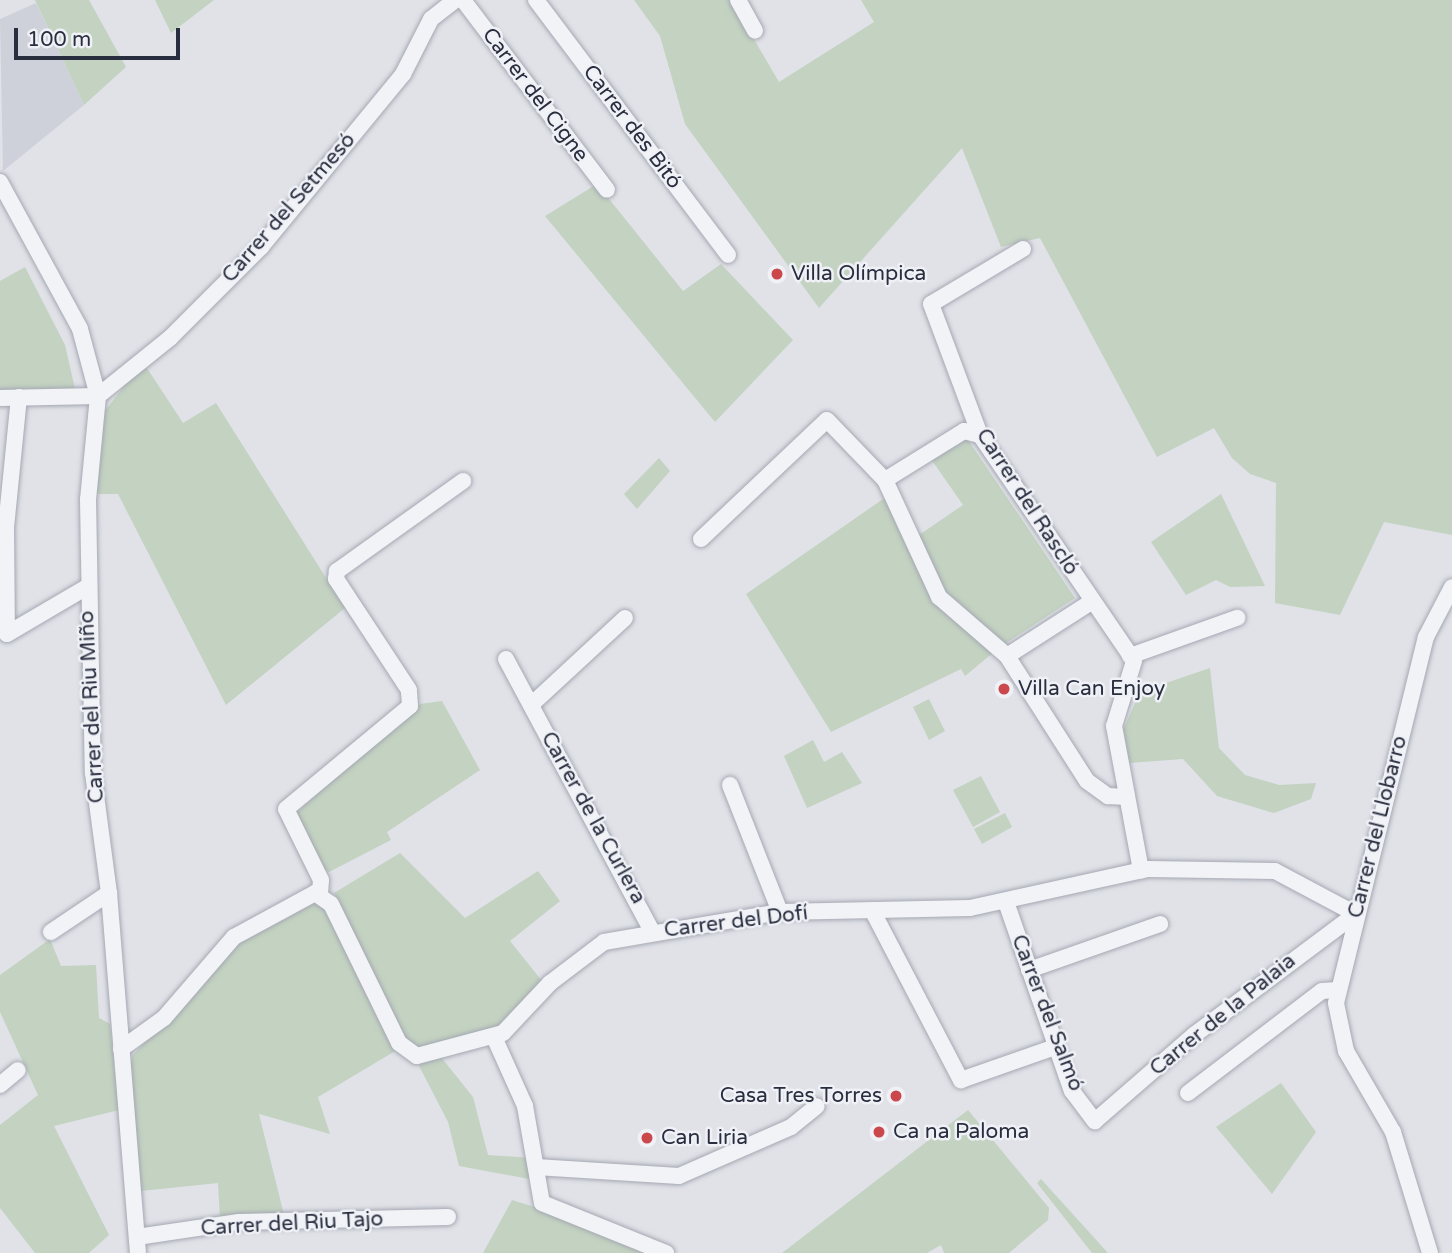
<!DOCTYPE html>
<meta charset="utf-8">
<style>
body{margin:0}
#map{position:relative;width:1452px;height:1253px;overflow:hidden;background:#e0e2e8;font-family:"Varela Round",sans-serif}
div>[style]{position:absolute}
.built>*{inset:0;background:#ced1da}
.green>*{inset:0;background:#c3d2c1}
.roads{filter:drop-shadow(0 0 2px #a5a8b2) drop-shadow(0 0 2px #a5a8b2)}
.minor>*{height:16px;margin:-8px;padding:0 8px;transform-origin:8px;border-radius:8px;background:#f2f3f7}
.dots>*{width:19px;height:19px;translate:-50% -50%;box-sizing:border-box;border:4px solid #eff1f6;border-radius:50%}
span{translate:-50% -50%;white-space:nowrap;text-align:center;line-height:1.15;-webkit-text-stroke:5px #eff1f6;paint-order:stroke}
.street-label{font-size:21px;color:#292e3f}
.poi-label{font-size:21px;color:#292e3f}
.left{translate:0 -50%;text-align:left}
.right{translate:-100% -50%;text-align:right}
.scale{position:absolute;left:14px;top:28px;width:166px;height:32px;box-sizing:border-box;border:4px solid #292e3f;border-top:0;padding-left:9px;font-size:21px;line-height:24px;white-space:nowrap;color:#292e3f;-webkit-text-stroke:5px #eff1f6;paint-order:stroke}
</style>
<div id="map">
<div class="built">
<div style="clip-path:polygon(36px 3px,84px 105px,3px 171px,0 19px)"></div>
</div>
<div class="green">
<div style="clip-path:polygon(35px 0,89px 0,126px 67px,84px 105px)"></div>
<div style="clip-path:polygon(155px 0,214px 0,171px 33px)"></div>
<div style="clip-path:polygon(634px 0,731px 0,779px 82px,874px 22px,861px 0,1452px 0,1452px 535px,1384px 522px,1340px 615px,1275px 603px,1276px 483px,1250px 474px,1232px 458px,1214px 428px,1157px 457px,1040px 238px,1001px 247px,962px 148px,819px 308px,685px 124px,660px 36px)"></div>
<div style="clip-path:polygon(597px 184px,683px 291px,721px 264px,793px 340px,715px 422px,545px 216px)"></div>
<div style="clip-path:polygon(25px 267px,65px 345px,75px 389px,0 390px,0 281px)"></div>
<div style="clip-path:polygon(143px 362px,183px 423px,216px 403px,345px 608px,226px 705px,118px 494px,94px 494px,104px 412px)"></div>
<div style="clip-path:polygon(966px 437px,1075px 598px,1003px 645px,944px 591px,916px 537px,963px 505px,931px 459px)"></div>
<div style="clip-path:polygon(659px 458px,670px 471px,637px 509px,624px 494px)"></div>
<div style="clip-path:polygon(1221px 494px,1265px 586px,1230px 587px,1216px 580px,1186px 595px,1151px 542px)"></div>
<div style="clip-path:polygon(886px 497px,931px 598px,994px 652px,965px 676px,961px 669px,831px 732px,746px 594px)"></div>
<div style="clip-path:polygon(1210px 668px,1219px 748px,1245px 775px,1279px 785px,1316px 783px,1311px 799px,1274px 813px,1217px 796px,1183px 759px,1129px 763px,1123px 730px,1140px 692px)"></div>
<div style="clip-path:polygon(929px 699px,945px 731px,929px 740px,913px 707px)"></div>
<div style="clip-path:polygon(442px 701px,480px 770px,387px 832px,391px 840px,329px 872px,322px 868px,296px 813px,420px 704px)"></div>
<div style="clip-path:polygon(813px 740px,824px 762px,842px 752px,862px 783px,807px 808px,784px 756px)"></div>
<div style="clip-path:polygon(981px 776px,1000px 812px,973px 827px,953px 790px)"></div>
<div style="clip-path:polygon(1005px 813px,1012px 827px,982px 844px,974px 829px)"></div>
<div style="clip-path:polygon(400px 853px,465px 918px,538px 871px,560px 901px,510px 941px,542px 981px,522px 1009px,492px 1030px,416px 1048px,404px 1038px,334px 893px)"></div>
<div style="clip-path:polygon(314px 900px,325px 907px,397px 1050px,318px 1097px,330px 1134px,259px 1114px,284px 1215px,220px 1219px,218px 1183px,141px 1191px,128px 1073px,133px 1055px,238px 940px)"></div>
<div style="clip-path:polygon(50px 939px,61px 966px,96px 965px,99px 1018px,110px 1024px,119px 1110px,54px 1126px,109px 1235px,89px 1253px,35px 1253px,0 1208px,0 1125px,38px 1095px,0 1012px,0 975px)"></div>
<div style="clip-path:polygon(441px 1057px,473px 1097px,488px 1155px,532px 1158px,535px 1180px,459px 1166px,448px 1122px,417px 1062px)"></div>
<div style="clip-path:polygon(1281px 1083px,1316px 1132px,1272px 1194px,1216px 1127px)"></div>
<div style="clip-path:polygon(968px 1110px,1049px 1208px,1048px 1220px,1009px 1253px,944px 1253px,941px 1245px,927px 1253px,782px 1253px)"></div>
<div style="clip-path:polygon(1041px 1179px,1108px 1253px,1092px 1253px,1037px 1183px)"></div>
<div style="clip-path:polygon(512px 1200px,538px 1208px,655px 1253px,483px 1253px)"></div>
</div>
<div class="roads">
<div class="minor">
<div style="left:463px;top:0;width:238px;rotate:52.8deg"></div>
<div style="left:536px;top:0;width:319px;rotate:53deg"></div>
<div style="left:738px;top:0;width:35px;rotate:61deg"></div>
<div style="left:0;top:182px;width:167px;rotate:61.4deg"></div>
<div style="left:80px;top:329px;width:69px;rotate:75deg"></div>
<div style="left:98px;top:396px;width:103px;rotate:95.5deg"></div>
<div style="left:88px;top:499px;width:274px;rotate:89deg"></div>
<div style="left:93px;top:773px;width:121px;rotate:82.4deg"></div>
<div style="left:109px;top:893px;width:361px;rotate:85.4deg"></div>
<div style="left:1023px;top:249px;width:107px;rotate:149.1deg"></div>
<div style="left:931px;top:304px;width:140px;rotate:69.5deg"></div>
<div style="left:980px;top:435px;width:273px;rotate:55.7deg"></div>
<div style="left:1134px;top:661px;width:68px;rotate:107.1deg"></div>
<div style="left:1114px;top:726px;width:147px;rotate:79.4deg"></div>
<div style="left:19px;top:397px;width:132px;rotate:95.7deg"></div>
<div style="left:6px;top:528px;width:106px;rotate:89.5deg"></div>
<div style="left:7px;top:634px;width:93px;rotate:-30.4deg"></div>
<div style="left:0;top:398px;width:98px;rotate:-1.2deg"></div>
<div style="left:98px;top:396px;width:92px;rotate:-38.9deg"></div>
<div style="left:170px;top:338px;width:129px;rotate:-45deg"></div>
<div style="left:261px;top:247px;width:224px;rotate:-50.6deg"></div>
<div style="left:403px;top:74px;width:62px;rotate:-63deg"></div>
<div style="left:431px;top:19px;width:31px;rotate:-38deg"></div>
<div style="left:885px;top:480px;width:93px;rotate:-31.8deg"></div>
<div style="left:964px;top:431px;width:16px;rotate:14deg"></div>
<div style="left:701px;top:539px;width:173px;rotate:-43.4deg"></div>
<div style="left:827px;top:420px;width:83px;rotate:46deg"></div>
<div style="left:885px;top:480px;width:129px;rotate:65.2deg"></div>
<div style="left:939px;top:597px;width:90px;rotate:40.9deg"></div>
<div style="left:1007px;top:656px;width:148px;rotate:57.4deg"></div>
<div style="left:1087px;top:781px;width:26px;rotate:36deg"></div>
<div style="left:1108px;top:796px;width:19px;rotate:3deg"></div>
<div style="left:1007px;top:656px;width:100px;rotate:-32.7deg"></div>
<div style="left:1130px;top:656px;width:114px;rotate:-19.6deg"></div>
<div style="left:506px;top:659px;width:311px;rotate:61.8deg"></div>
<div style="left:531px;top:705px;width:128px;rotate:-42.8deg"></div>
<div style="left:730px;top:785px;width:136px;rotate:68.5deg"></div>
<div style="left:320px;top:894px;width:14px;rotate:-86deg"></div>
<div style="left:321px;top:880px;width:79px;rotate:-116.2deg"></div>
<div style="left:286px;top:809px;width:161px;rotate:-39.7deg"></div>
<div style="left:410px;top:706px;width:16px;rotate:-94deg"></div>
<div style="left:409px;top:690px;width:133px;rotate:-123.3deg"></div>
<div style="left:336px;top:579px;width:8px;rotate:-83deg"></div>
<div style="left:337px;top:571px;width:155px;rotate:-35.5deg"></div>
<div style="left:1006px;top:902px;width:200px;rotate:70.8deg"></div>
<div style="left:1072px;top:1091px;width:38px;rotate:53deg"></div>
<div style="left:1095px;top:1121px;width:131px;rotate:-41deg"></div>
<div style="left:1194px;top:1035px;width:202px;rotate:-36.8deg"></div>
<div style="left:873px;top:912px;width:190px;rotate:62.4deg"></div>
<div style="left:961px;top:1080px;width:100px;rotate:-19.3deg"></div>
<div style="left:51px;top:932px;width:70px;rotate:-33.9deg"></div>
<div style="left:1029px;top:970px;width:139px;rotate:-19.3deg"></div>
<div style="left:494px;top:1037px;width:76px;rotate:65.8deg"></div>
<div style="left:525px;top:1106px;width:98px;rotate:80.1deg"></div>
<div style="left:542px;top:1203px;width:134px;rotate:22deg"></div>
<div style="left:121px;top:1049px;width:53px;rotate:-35.8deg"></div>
<div style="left:164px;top:1018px;width:107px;rotate:-49.2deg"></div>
<div style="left:234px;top:937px;width:92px;rotate:-28.5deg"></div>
<div style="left:315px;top:893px;width:19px;rotate:35deg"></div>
<div style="left:331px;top:904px;width:155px;rotate:63.9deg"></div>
<div style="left:399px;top:1043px;width:22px;rotate:36deg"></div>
<div style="left:417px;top:1056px;width:89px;rotate:-15deg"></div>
<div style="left:503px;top:1033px;width:69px;rotate:-46.8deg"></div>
<div style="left:550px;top:983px;width:68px;rotate:-37.2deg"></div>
<div style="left:604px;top:942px;width:179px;rotate:-9.7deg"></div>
<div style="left:780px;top:912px;width:190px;rotate:-1.2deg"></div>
<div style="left:970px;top:908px;width:182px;rotate:-12.4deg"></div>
<div style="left:1148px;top:869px;width:127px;rotate:0.9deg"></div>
<div style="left:1275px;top:871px;width:92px;rotate:28deg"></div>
<div style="left:0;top:1085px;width:23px;rotate:-40deg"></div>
<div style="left:1188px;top:1093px;width:168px;rotate:-37.3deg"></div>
<div style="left:1322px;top:991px;width:16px;rotate:-4deg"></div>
<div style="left:536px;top:1167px;width:143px;rotate:3.6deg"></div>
<div style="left:679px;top:1176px;width:122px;rotate:-23.6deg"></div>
<div style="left:791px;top:1127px;width:33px;rotate:-39deg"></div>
<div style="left:137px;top:1237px;width:103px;rotate:-8.4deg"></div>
<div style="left:239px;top:1222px;width:209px;rotate:-1.4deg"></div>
<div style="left:1430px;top:1253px;width:127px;rotate:-107deg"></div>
<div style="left:1393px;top:1132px;width:94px;rotate:-120.1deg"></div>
<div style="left:1346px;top:1051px;width:49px;rotate:-101.8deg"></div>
<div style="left:1336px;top:1003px;width:377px;rotate:-76.2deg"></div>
<div style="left:1426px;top:637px;width:56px;rotate:-62.5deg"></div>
</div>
</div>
<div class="dots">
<div style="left:777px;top:274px;background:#ca484c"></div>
<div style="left:1004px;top:689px;background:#ca484c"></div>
<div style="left:896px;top:1096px;background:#ca484c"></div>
<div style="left:879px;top:1132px;background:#ca484c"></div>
<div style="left:647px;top:1138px;background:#ca484c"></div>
</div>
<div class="street-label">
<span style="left:535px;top:95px;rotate:53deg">Carrer del Cigne</span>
<span style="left:632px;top:127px;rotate:53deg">Carrer des Bitó</span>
<span style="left:289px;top:208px;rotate:-49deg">Carrer del Setmesó</span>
<span style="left:1027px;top:502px;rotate:57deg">Carrer del Rascló</span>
<span style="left:92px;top:707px;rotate:-93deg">Carrer del Riu Miño</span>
<span style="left:593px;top:818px;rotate:61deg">Carrer de la Curlera</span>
<span style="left:1378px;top:827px;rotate:-76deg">Carrer del Llobarro</span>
<span style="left:736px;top:922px;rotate:-7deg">Carrer del Dofí</span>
<span style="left:1047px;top:1013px;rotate:69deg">Carrer del Salmó</span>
<span style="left:1223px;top:1015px;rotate:-39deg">Carrer de la Palaia</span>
<span style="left:292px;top:1224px;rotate:-3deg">Carrer del Riu Tajo</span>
</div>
<div class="poi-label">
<span class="left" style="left:791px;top:274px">Villa Olímpica</span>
<span class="left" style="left:1018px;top:689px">Villa Can Enjoy</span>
<span class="right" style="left:882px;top:1096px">Casa Tres Torres</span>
<span class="left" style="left:893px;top:1132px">Ca na Paloma</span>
<span class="left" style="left:661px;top:1138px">Can Liria</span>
</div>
<div class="scale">100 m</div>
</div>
